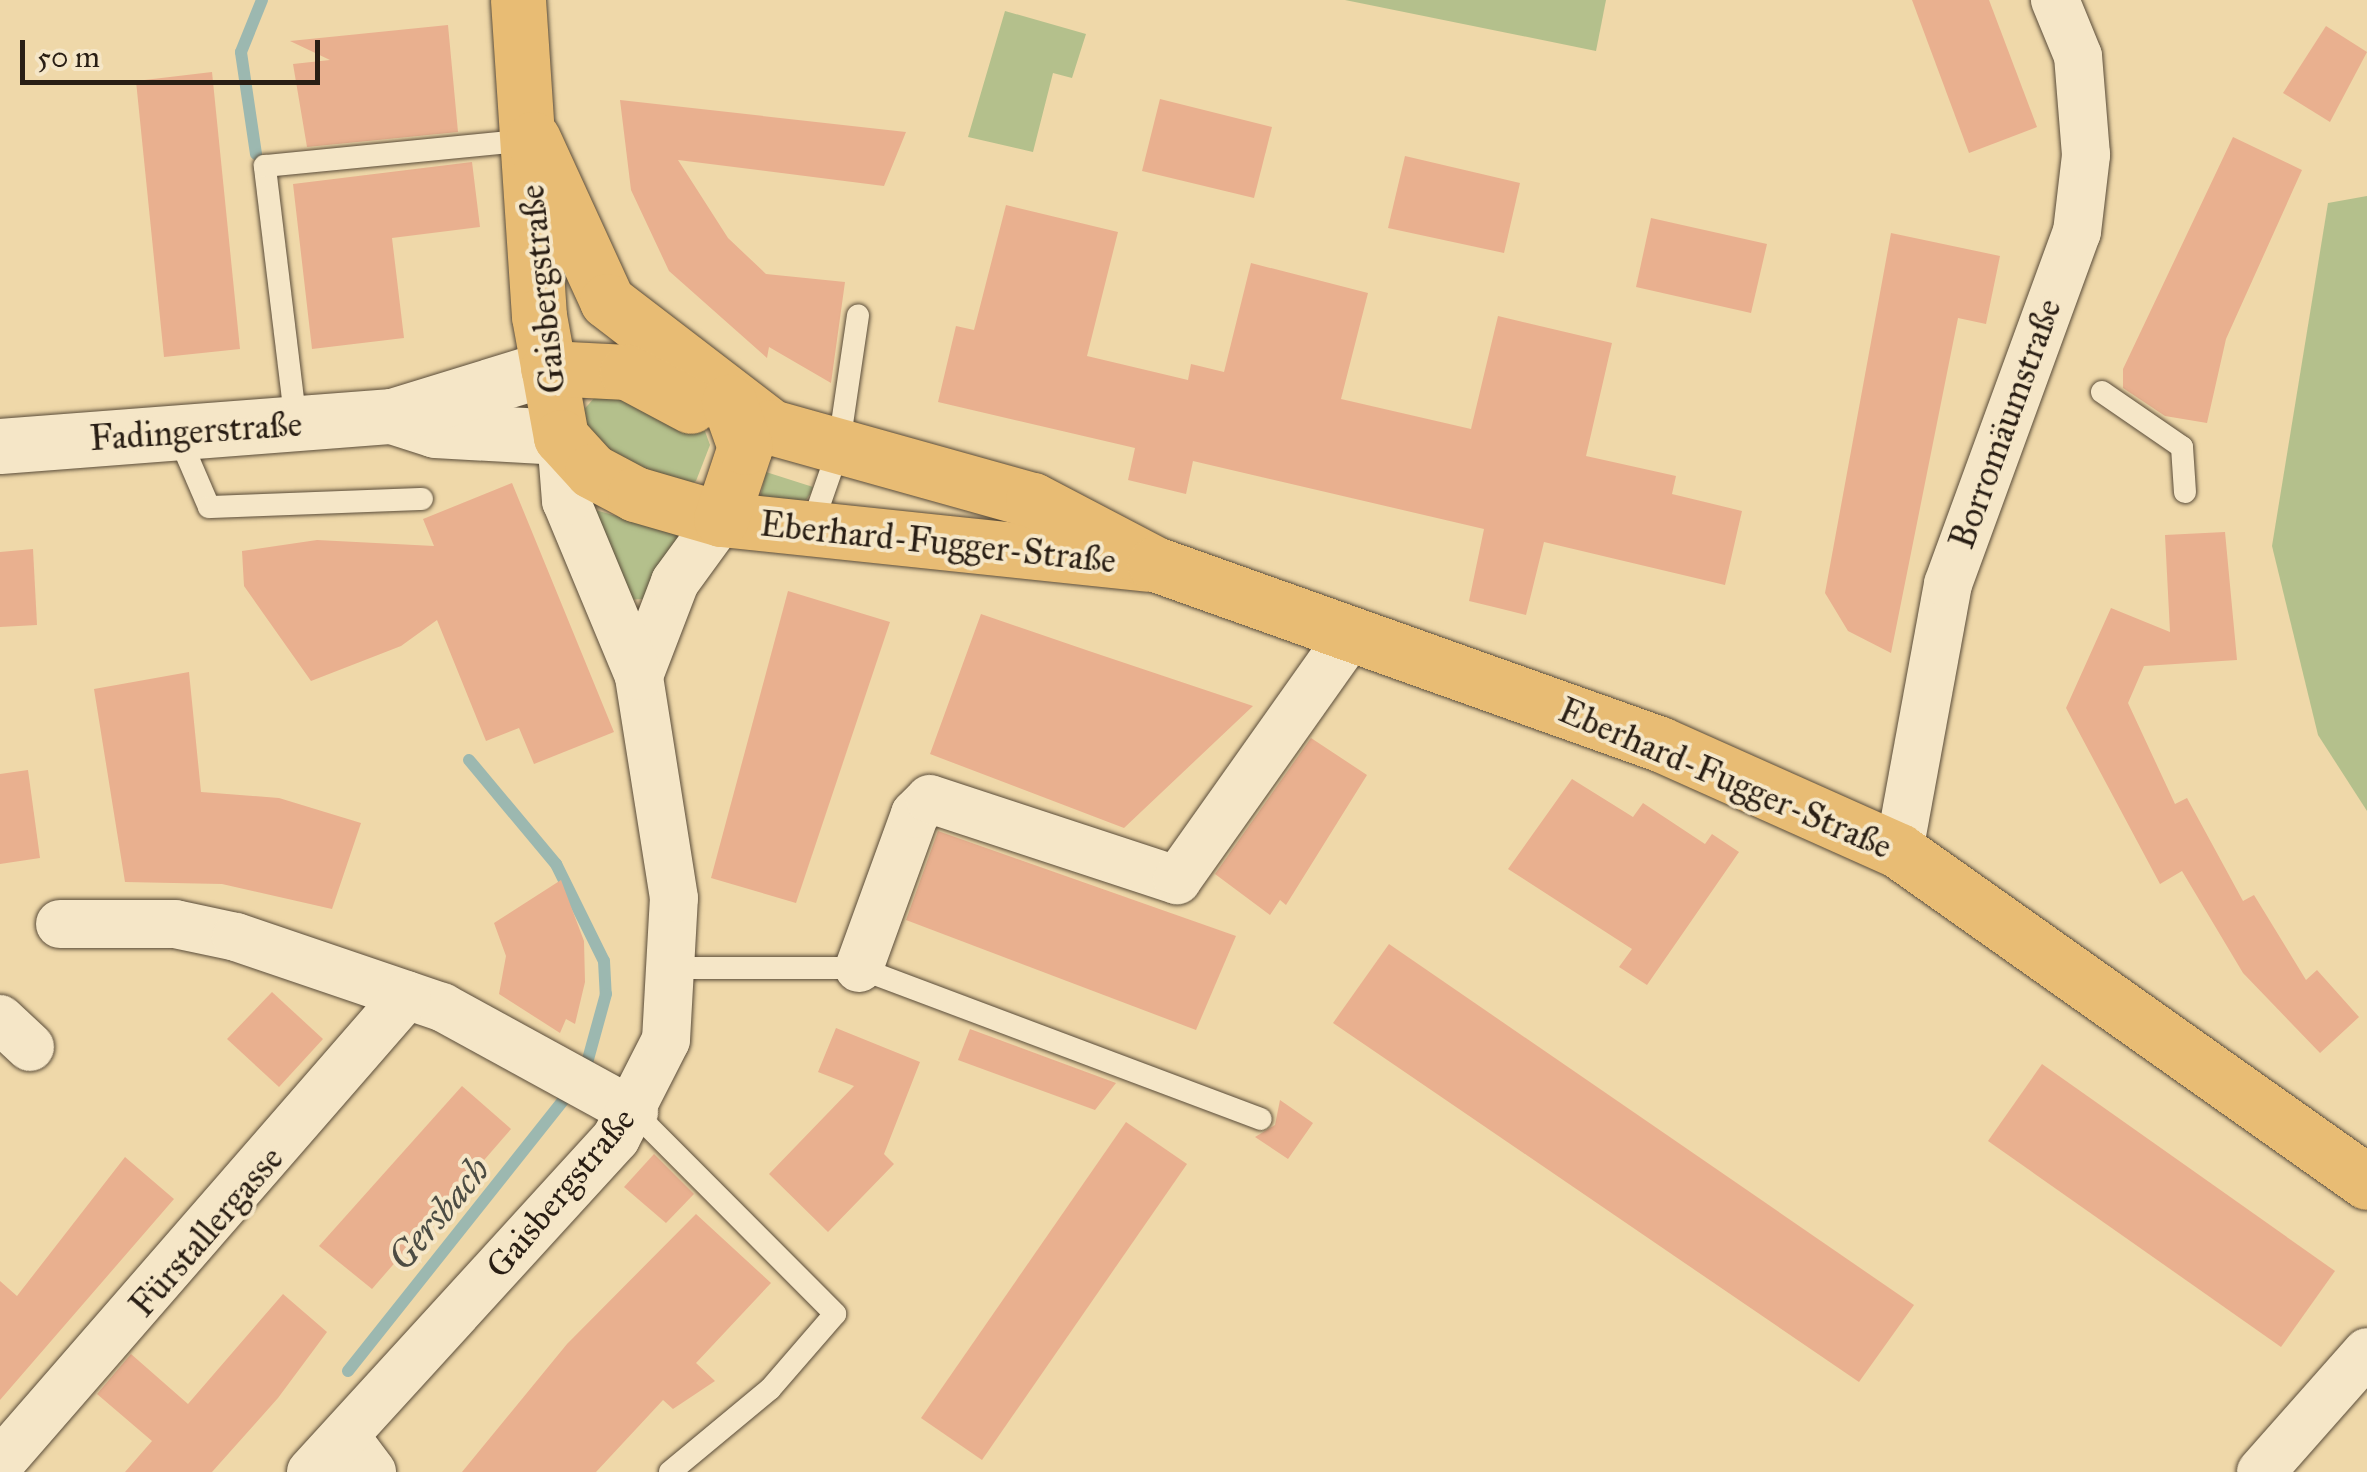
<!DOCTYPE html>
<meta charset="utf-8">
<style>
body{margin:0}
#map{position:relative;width:2367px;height:1472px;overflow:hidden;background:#efd8a9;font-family:"IM FELL Great Primer",serif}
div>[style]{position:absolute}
.green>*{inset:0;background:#b4c08c}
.stream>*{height:12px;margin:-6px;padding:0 6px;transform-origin:6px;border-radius:6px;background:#9cb8b0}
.building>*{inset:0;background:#e9b08f}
.roads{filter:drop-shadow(0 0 2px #5a4c39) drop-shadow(0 0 2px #5a4c39)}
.service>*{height:22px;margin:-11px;padding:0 11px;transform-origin:11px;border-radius:11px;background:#f5e6c7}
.minor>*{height:48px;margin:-24px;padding:0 24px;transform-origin:24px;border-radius:24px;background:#f5e6c7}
.tertiary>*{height:55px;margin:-27.5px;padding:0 27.5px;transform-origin:27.5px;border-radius:27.5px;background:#f5e6c7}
.primary>*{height:55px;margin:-27.5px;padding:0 27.5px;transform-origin:27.5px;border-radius:27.5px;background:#e8bc74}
span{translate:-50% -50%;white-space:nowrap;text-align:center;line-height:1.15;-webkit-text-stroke:8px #f5e6c7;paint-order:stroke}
.street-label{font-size:35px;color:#291e14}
.water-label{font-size:38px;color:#4c4c43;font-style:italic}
.scale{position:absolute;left:20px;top:40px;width:300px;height:45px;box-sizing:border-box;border:5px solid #291e14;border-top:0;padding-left:12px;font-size:30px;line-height:35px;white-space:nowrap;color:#291e14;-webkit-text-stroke:8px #f5e6c7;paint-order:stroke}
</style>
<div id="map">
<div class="green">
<div style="clip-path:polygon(1345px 0,1606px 0,1596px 51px)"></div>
<div style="clip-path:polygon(1005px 11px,1086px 34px,1072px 78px,1053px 73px,1033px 152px,968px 137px)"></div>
<div style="clip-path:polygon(2367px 196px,2367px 811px,2318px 735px,2272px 546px,2328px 203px)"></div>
<div style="clip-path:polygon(603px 388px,702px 423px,710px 445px,696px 481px,679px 490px,595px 450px,580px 414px)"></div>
<div style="clip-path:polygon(766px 472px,813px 487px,811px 493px,803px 504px,759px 502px)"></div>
<div style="clip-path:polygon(592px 509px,686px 536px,644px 599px,623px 600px)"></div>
</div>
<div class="stream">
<div style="left:256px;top:154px;width:103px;rotate:-98.4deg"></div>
<div style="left:241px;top:52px;width:56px;rotate:-68deg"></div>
<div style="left:469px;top:760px;width:136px;rotate:50.1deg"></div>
<div style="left:556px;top:864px;width:108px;rotate:63.7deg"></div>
<div style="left:604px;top:961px;width:33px;rotate:87deg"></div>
<div style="left:606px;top:994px;width:72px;rotate:105.4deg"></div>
<div style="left:348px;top:1371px;width:358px;rotate:-51.5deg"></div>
</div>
<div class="building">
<div style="clip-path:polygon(1912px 0,1989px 0,2037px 127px,1969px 153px)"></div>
<div style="clip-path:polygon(448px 25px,458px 132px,307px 147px,293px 64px,330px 60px,290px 41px)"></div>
<div style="clip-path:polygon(2326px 26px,2367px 52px,2330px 122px,2283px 93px)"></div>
<div style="clip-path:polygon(212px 72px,240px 349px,164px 357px,136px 81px)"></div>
<div style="clip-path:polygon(1160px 99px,1272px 127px,1254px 198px,1142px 171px)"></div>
<div style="clip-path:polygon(620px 100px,906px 132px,884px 186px,678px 160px,728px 238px,766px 274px,845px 282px,831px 383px,769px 347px,767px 358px,669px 271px,631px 190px)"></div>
<div style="clip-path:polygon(2233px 137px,2302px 170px,2226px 339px,2207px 423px,2165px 416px,2123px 388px,2123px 369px)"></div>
<div style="clip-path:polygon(1405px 156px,1520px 183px,1504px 253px,1388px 228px)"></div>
<div style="clip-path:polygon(472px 162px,480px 227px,392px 238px,404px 338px,312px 349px,293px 184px)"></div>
<div style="clip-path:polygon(1006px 205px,1118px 232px,1087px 356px,1188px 380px,1191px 364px,1224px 372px,1251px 263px,1368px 293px,1341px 399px,1471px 429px,1498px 316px,1612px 343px,1586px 456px,1676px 476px,1672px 494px,1742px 511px,1725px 585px,1544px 542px,1526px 615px,1498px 608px,1469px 601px,1484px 529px,1193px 461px,1186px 494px,1128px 480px,1135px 448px,938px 402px,956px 326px,974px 330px)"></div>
<div style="clip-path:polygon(1651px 218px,1767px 244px,1751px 313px,1636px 287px)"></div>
<div style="clip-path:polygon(1891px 233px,2000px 256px,1986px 324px,1958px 318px,1891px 653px,1848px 631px,1825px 593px)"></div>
<div style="clip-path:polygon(512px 483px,614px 732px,534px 764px,519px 728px,486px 741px,437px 620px,401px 646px,311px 681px,244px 586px,242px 551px,317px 540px,434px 546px,423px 519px)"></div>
<div style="clip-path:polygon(2225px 532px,2237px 660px,2144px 666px,2128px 703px,2175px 804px,2187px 798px,2243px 901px,2254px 895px,2306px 980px,2317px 970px,2359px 1017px,2320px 1053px,2243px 973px,2182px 871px,2160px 884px,2066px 708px,2111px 608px,2170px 632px,2165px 535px)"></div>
<div style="clip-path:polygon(33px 549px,37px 625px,0 627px,0 552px)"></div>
<div style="clip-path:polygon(788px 591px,890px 622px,796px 903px,711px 878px)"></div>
<div style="clip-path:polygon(981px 614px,1089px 651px,1253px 706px,1124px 828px,930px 754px)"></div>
<div style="clip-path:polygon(189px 672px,201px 792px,279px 798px,361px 823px,332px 909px,222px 884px,125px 882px,94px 689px)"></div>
<div style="clip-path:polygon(1311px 738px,1367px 775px,1286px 905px,1280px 900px,1270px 915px,1215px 874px)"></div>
<div style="clip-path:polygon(28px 770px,40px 858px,0 864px,0 774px)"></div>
<div style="clip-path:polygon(1572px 779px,1633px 817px,1643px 803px,1705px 844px,1712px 834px,1739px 852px,1647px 985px,1619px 967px,1632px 949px,1508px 869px)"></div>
<div style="clip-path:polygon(938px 831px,1236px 936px,1196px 1030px,906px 920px)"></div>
<div style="clip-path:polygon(561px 880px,584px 941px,585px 982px,575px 1024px,566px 1019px,560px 1033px,499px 994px,506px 956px,494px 923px)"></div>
<div style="clip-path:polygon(1389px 944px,1914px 1305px,1859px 1382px,1333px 1023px)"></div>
<div style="clip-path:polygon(272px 992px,323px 1039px,279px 1087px,227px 1039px)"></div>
<div style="clip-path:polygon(836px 1028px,920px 1062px,884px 1154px,894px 1164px,828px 1232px,769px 1174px,854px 1086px,818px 1072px)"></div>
<div style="clip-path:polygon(970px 1029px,1116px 1083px,1095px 1110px,958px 1060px)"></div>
<div style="clip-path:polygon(2042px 1064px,2335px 1271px,2281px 1347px,1988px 1141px)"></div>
<div style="clip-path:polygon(462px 1086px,511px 1129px,372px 1289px,319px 1246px)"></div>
<div style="clip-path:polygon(1280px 1100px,1313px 1123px,1288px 1159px,1255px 1137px,1275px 1125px)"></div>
<div style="clip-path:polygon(1126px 1122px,1187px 1164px,982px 1460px,921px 1418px)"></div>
<div style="clip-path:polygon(654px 1154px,694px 1194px,666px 1223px,624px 1187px)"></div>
<div style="clip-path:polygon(125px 1157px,174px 1199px,0 1400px,0 1281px,17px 1296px)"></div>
<div style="clip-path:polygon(696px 1214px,771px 1283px,696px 1363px,715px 1381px,673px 1409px,663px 1400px,596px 1472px,462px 1472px,567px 1344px)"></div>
<div style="clip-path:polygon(283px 1294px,327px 1332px,278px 1398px,212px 1472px,125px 1472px,152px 1441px,97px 1394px,131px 1354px,188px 1404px)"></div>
</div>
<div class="roads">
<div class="service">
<div style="left:2102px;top:392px;width:97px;rotate:34.5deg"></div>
<div style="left:2182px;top:447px;width:45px;rotate:86.2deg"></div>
<div style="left:296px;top:424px;width:260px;rotate:-96.9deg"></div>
<div style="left:265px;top:166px;width:265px;rotate:-5.6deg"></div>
<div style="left:178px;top:435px;width:78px;rotate:66.7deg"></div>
<div style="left:209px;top:507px;width:213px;rotate:-2.2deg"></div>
<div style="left:811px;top:528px;width:82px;rotate:-70.7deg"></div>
<div style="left:838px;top:451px;width:137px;rotate:-81.6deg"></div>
<div style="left:670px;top:968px;width:189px"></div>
<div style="left:859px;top:968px;width:429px;rotate:20.6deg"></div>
<div style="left:634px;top:1112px;width:285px;rotate:45.1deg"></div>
<div style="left:835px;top:1314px;width:99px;rotate:130.9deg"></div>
<div style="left:770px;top:1389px;width:130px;rotate:140.3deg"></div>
</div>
<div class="minor">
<div style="left:639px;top:676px;width:101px;rotate:-69deg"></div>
<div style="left:675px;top:582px;width:78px;rotate:-53.9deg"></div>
<div style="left:1899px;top:851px;width:271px;rotate:-79.6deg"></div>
<div style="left:1948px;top:584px;width:375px;rotate:-69.9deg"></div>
<div style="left:2077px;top:232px;width:78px;rotate:-83.3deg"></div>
<div style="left:2086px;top:155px;width:99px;rotate:-94.6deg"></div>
<div style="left:2078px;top:56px;width:61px;rotate:-112.3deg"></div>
<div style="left:60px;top:924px;width:115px"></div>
<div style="left:175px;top:924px;width:62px;rotate:12deg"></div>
<div style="left:236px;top:937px;width:218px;rotate:18.8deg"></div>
<div style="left:442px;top:1007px;width:219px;rotate:28.7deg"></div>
<div style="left:859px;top:968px;width:164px;rotate:-70deg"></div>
<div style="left:915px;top:814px;width:21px;rotate:-45deg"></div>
<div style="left:930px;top:799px;width:260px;rotate:18.2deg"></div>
<div style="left:1177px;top:880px;width:301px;rotate:-54.7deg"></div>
<div style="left:0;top:1019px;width:41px;rotate:43deg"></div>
<div style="left:345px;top:1436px;width:45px;rotate:53.1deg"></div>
<div style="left:0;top:1463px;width:620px;rotate:-48.99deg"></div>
<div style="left:311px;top:1472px;width:452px;rotate:-47.6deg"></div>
<div style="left:616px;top:1138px;width:110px;rotate:-63deg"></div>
<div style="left:666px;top:1040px;width:142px;rotate:-86.8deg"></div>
<div style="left:674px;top:898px;width:225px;rotate:-99deg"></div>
<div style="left:639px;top:676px;width:190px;rotate:-112.6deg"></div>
<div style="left:566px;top:501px;width:64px;rotate:-94.5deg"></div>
<div style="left:2261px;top:1472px;width:160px;rotate:-48.5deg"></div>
</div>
<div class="tertiary">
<div style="left:392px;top:416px;width:45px;rotate:18deg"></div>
<div style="left:435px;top:430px;width:126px;rotate:3.2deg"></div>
<div style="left:0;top:446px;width:393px;rotate:-4.4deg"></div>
<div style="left:392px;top:416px;width:163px;rotate:-17.1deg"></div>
</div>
<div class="primary">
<div style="left:518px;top:0;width:317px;rotate:86.2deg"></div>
<div style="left:539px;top:316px;width:123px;rotate:79.7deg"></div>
<div style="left:561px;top:437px;width:46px;rotate:47.6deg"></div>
<div style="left:592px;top:471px;width:49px;rotate:28.1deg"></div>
<div style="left:635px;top:494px;width:90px;rotate:16.2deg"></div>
<div style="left:721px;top:519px;width:428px;rotate:6deg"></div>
<div style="left:533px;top:139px;width:178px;rotate:65.4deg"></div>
<div style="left:607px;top:301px;width:207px;rotate:37.5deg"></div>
<div style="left:771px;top:427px;width:272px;rotate:15.6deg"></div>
<div style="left:1033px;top:500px;width:138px;rotate:27.7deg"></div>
<div style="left:1155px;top:564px;width:536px;rotate:19.62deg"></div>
<div style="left:1660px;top:744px;width:262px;rotate:24.1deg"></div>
<div style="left:1899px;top:851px;width:573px;rotate:35.27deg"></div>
<div style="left:548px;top:368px;width:79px;rotate:2.9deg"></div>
<div style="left:627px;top:372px;width:72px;rotate:28deg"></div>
<div style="left:721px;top:519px;width:76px;rotate:-71.6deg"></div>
<div style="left:745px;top:447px;width:48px;rotate:-109.6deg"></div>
</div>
</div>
<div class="street-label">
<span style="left:543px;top:289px;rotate:-96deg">Gaisbergstraße</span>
<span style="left:2006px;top:424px;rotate:-70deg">Borromäumstraße</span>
<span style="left:196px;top:432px;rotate:-4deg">Fadingerstraße</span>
<span style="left:938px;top:543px;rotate:6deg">Eberhard-Fugger-Straße</span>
<span style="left:1725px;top:779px;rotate:23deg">Eberhard-Fugger-Straße</span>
<span style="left:561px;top:1193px;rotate:-50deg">Gaisbergstraße</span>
<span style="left:207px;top:1232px;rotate:-49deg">Fürstallergasse</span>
</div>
<div class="water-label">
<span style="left:439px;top:1214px;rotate:-50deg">Gersbach</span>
</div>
<div class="scale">50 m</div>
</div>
